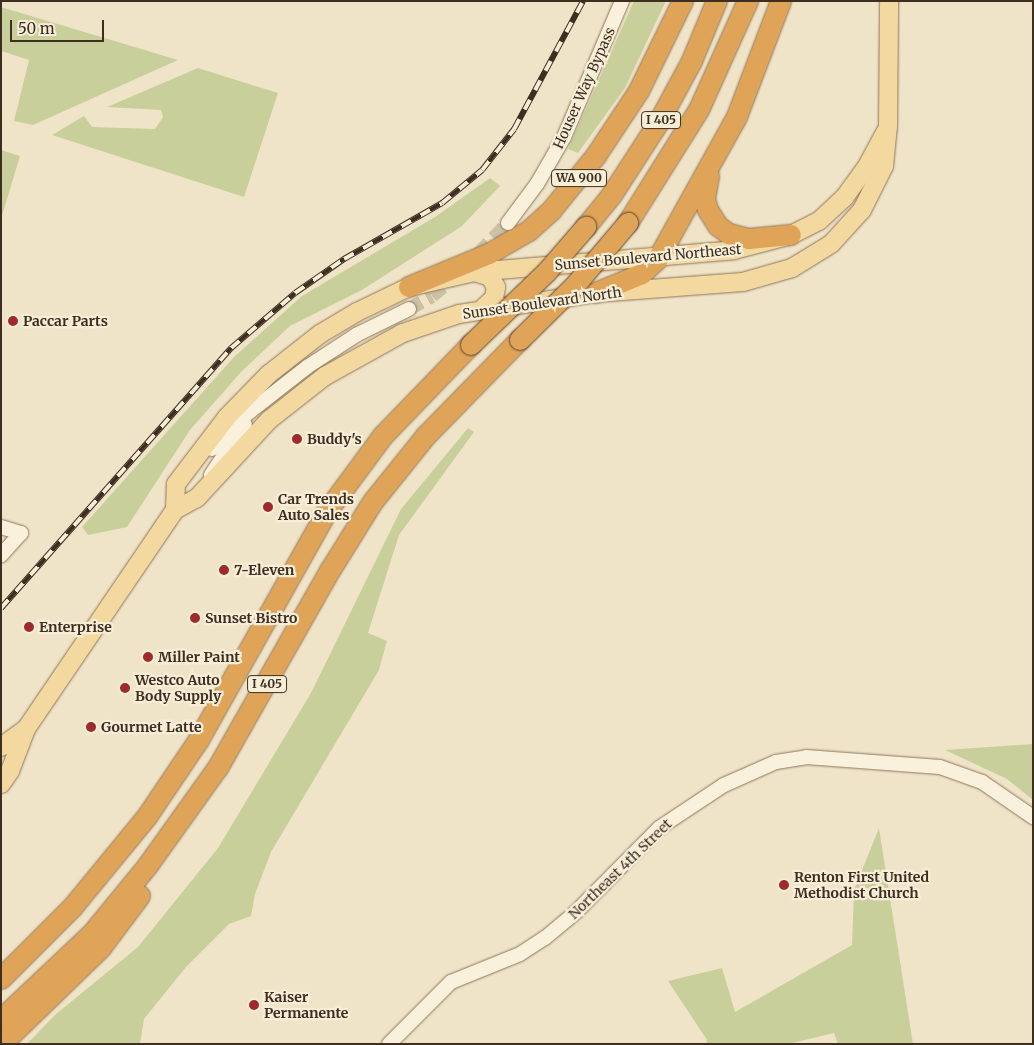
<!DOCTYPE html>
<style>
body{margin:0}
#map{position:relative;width:1034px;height:1045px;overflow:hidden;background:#f0e4c8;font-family:Merriweather,serif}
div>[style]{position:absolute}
.green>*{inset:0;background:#c9cf9b}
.minor-tunnel>*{height:14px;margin-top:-7px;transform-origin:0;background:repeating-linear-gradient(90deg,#ccc0a6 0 14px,transparent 0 21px)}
.roads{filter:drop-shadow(0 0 1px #8d765c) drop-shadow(0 0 1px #8d765c)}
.minor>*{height:14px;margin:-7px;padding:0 7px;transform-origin:7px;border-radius:7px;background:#faf1dc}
.major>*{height:18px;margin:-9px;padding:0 9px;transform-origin:9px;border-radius:9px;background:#f3d9a0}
.highway>*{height:20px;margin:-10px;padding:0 10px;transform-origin:10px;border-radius:10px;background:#e0a458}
.rail>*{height:5.5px;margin-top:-2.75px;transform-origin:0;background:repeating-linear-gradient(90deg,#f7eed8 0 11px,#3d2e20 0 22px);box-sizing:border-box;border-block:1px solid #3d2e20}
.bridges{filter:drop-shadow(0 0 1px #5b4430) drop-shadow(0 0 1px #5b4430)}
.highway-bridge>*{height:20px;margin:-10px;padding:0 10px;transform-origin:10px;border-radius:10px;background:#e0a458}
.dots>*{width:14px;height:14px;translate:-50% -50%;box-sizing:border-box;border:2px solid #f7eed8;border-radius:50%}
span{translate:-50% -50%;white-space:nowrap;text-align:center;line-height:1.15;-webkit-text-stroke:4.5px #f7eed8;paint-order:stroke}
.shield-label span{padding:1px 4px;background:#f7eed8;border:1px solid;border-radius:4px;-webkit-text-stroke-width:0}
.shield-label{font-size:12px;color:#3d2e20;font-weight:700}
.street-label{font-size:14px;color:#3d2e20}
.poi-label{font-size:14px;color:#3d2e20;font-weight:700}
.left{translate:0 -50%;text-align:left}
.frame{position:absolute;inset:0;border:2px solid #3d2e20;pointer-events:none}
.scale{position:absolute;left:10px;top:20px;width:94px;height:22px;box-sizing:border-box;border:2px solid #3d2e20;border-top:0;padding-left:6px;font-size:15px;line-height:18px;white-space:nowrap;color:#3d2e20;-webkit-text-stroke:4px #f7eed8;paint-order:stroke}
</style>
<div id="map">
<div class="green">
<div style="clip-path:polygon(634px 1px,666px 1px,625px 88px,578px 153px,568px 149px)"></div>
<div style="clip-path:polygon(1px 7px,178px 60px,33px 125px,14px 121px,29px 60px,1px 51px)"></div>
<div style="clip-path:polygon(198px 68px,278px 93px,244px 197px,52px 135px,84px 116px,92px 127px,155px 129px,163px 117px,161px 110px,107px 107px)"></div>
<div style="clip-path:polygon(1px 150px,20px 156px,1px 219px)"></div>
<div style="clip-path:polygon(490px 178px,500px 186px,462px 226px,362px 290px,290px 326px,242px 371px,190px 430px,127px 527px,88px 535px,82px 527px,234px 357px,302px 296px,435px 217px)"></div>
<div style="clip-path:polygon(468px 428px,474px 432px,399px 535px,368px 633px,387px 641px,379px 670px,271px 852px,255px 894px,251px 916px,229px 924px,186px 967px,144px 1019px,140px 1044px,27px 1044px,56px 1014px,138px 947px,218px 848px,311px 693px,401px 509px)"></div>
<div style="clip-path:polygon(1033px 744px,1033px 800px,1007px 779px,945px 750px)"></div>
<div style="clip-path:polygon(879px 828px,913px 1044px,838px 1044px,834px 1033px,788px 1044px,706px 1044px,707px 1040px,668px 981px,722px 968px,735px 1012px,852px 945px,854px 890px)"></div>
</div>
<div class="minor-tunnel">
<div style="left:479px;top:253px;width:42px;rotate:-46deg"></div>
<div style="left:409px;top:309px;width:26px;rotate:-29deg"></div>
<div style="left:432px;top:296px;width:30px;rotate:-40deg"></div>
</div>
<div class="roads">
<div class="minor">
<div style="left:508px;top:223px;width:49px;rotate:-53.4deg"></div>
<div style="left:537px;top:184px;width:54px;rotate:-60.1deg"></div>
<div style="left:564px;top:137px;width:148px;rotate:-66.9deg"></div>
<div style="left:212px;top:449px;width:38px;rotate:-47deg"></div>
<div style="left:238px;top:421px;width:88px;rotate:-38deg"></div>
<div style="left:307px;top:367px;width:59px;rotate:-33.1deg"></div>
<div style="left:356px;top:335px;width:59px;rotate:-26.1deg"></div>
<div style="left:211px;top:475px;width:61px;rotate:-56.3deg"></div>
<div style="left:1px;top:527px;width:21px;rotate:17deg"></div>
<div style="left:21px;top:533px;width:30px;rotate:132deg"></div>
<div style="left:389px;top:1044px;width:88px;rotate:-45deg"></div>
<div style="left:451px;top:982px;width:74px;rotate:-22.1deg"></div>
<div style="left:520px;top:954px;width:30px;rotate:-33deg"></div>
<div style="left:545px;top:938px;width:40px;rotate:-40deg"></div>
<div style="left:576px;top:912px;width:118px;rotate:-45.3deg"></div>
<div style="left:659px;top:828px;width:78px;rotate:-33.5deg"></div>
<div style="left:724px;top:785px;width:57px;rotate:-23.9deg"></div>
<div style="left:776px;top:762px;width:30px;rotate:-9deg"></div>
<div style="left:806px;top:757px;width:134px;rotate:4.3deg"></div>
<div style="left:940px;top:767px;width:45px;rotate:19.7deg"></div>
<div style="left:982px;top:782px;width:62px;rotate:34.5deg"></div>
</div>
<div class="major">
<div style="left:474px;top:272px;width:17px;rotate:17deg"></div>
<div style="left:490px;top:277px;width:12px;rotate:59deg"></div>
<div style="left:496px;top:287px;width:11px;rotate:100deg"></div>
<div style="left:494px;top:298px;width:16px;rotate:137deg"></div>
<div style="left:175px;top:510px;width:26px;rotate:-88deg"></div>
<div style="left:176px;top:484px;width:84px;rotate:-52.7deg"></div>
<div style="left:227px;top:417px;width:60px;rotate:-45.7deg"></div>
<div style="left:269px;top:374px;width:65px;rotate:-38.1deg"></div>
<div style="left:320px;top:334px;width:43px;rotate:-30.7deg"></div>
<div style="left:357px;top:312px;width:58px;rotate:-25.7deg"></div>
<div style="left:409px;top:287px;width:67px;rotate:-13deg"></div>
<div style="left:474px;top:272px;width:261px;rotate:-4.8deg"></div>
<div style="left:734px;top:250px;width:59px;rotate:-14.7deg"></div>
<div style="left:791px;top:235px;width:31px;rotate:-27deg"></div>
<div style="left:819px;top:221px;width:34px;rotate:-43deg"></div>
<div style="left:844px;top:198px;width:37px;rotate:-54deg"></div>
<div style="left:866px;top:168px;width:42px;rotate:-61.6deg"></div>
<div style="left:1px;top:747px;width:31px;rotate:-36deg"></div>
<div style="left:1px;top:784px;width:16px;rotate:-55deg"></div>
<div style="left:10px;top:771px;width:45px;rotate:-69.1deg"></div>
<div style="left:26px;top:729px;width:265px;rotate:-55.8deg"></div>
<div style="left:175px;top:510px;width:25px;rotate:-29deg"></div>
<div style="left:197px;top:498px;width:106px;rotate:-47.3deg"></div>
<div style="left:269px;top:420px;width:71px;rotate:-38.2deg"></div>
<div style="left:325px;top:376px;width:89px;rotate:-28.9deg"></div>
<div style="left:403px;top:333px;width:59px;rotate:-18.7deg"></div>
<div style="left:459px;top:314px;width:139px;rotate:-8.7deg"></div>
<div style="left:596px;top:293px;width:147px;rotate:-4.3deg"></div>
<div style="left:743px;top:282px;width:51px;rotate:-15.9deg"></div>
<div style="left:792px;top:268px;width:46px;rotate:-31.6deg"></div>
<div style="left:831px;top:244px;width:46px;rotate:-47.6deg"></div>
<div style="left:862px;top:210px;width:49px;rotate:-63.4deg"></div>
<div style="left:884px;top:166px;width:40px;rotate:-84.3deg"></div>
<div style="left:888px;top:126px;width:125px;rotate:-89.5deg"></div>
</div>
<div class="highway">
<div style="left:709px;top:176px;width:23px;rotate:100deg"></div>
<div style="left:705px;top:199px;width:11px;rotate:75deg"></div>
<div style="left:708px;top:210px;width:19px;rotate:58deg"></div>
<div style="left:718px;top:226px;width:14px;rotate:36deg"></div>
<div style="left:729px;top:234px;width:21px;rotate:14deg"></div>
<div style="left:749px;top:239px;width:42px;rotate:-5.4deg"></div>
<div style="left:628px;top:223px;width:133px;rotate:-57.9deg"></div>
<div style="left:699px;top:110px;width:120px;rotate:-65.8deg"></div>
<div style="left:586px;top:227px;width:41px;rotate:-50.9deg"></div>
<div style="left:612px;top:195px;width:85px;rotate:-57.1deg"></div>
<div style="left:658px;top:124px;width:72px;rotate:-61.6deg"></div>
<div style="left:692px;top:61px;width:65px;rotate:-67.4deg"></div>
<div style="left:409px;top:287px;width:87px;rotate:-22.4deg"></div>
<div style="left:489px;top:254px;width:46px;rotate:-29.9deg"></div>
<div style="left:529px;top:231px;width:31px;rotate:-42deg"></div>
<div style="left:552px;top:210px;width:70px;rotate:-50.8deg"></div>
<div style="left:596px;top:156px;width:78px;rotate:-56.5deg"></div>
<div style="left:639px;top:91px;width:100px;rotate:-63.9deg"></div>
<div style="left:596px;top:293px;width:50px;rotate:-22.4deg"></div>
<div style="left:642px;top:274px;width:22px;rotate:-43deg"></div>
<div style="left:658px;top:259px;width:162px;rotate:-60.9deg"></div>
<div style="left:737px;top:117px;width:124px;rotate:-69.2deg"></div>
<div style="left:1px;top:979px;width:102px;rotate:-45deg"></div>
<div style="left:73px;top:907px;width:117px;rotate:-50.6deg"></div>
<div style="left:147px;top:817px;width:93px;rotate:-56deg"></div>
<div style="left:199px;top:740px;width:261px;rotate:-60.7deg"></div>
<div style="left:327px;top:512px;width:94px;rotate:-53.6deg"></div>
<div style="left:383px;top:436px;width:127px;rotate:-46deg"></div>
<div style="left:1px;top:1020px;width:125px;rotate:-43.4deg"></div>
<div style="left:92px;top:934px;width:87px;rotate:-50.6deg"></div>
<div style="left:147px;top:867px;width:122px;rotate:-54.4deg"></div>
<div style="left:218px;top:768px;width:227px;rotate:-60.4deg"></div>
<div style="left:330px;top:571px;width:81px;rotate:-58.1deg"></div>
<div style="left:373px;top:502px;width:85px;rotate:-51.2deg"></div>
<div style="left:426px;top:436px;width:134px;rotate:-45.6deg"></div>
<div style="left:2px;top:1044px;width:138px;rotate:-44.1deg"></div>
<div style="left:101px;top:948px;width:65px;rotate:-53.1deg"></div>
</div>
</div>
<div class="rail">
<div style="left:1px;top:608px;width:347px;rotate:-48.5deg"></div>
<div style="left:231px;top:348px;width:84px;rotate:-40.7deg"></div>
<div style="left:295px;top:293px;width:60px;rotate:-34.8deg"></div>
<div style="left:344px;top:259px;width:113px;rotate:-29.7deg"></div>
<div style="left:442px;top:203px;width:52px;rotate:-39.5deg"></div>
<div style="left:482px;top:170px;width:52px;rotate:-52deg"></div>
<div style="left:514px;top:129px;width:145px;rotate:-61.7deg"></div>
</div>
<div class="bridges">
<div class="highway-bridge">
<div style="left:520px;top:340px;width:76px;rotate:-44.5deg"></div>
<div style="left:574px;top:287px;width:84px;rotate:-49.8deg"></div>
<div style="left:471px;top:345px;width:105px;rotate:-43.8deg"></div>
<div style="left:547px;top:272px;width:60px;rotate:-49.1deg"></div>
</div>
</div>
<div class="dots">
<div style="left:13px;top:321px;background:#9e2a2b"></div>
<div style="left:297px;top:439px;background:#9e2a2b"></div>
<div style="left:268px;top:507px;background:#9e2a2b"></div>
<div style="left:224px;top:570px;background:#9e2a2b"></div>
<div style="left:195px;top:618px;background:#9e2a2b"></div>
<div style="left:29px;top:627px;background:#9e2a2b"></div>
<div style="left:148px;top:657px;background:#9e2a2b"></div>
<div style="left:125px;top:688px;background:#9e2a2b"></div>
<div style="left:91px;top:727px;background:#9e2a2b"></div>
<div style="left:784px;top:885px;background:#9e2a2b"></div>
<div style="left:254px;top:1005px;background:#9e2a2b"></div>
</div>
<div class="shield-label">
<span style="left:661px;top:120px">I 405</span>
<span style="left:579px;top:178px">WA 900</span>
<span style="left:267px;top:684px">I 405</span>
</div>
<div class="street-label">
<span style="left:584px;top:88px;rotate:-66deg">Houser Way Bypass</span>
<span style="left:648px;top:257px;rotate:-5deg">Sunset Boulevard Northeast</span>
<span style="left:542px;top:303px;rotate:-8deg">Sunset Boulevard North</span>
<span style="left:620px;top:869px;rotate:-44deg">Northeast 4th Street</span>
</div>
<div class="poi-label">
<span class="left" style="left:23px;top:321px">Paccar Parts</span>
<span class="left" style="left:307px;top:439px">Buddy's</span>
<span class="left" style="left:278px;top:507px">Car Trends<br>Auto Sales</span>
<span class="left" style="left:234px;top:570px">7-Eleven</span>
<span class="left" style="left:205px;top:618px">Sunset Bistro</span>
<span class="left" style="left:39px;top:627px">Enterprise</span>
<span class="left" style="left:158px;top:657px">Miller Paint</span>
<span class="left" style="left:135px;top:688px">Westco Auto<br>Body Supply</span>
<span class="left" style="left:101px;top:727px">Gourmet Latte</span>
<span class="left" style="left:794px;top:885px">Renton First United<br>Methodist Church</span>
<span class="left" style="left:264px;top:1005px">Kaiser<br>Permanente</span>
</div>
<div class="frame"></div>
<div class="scale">50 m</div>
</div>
